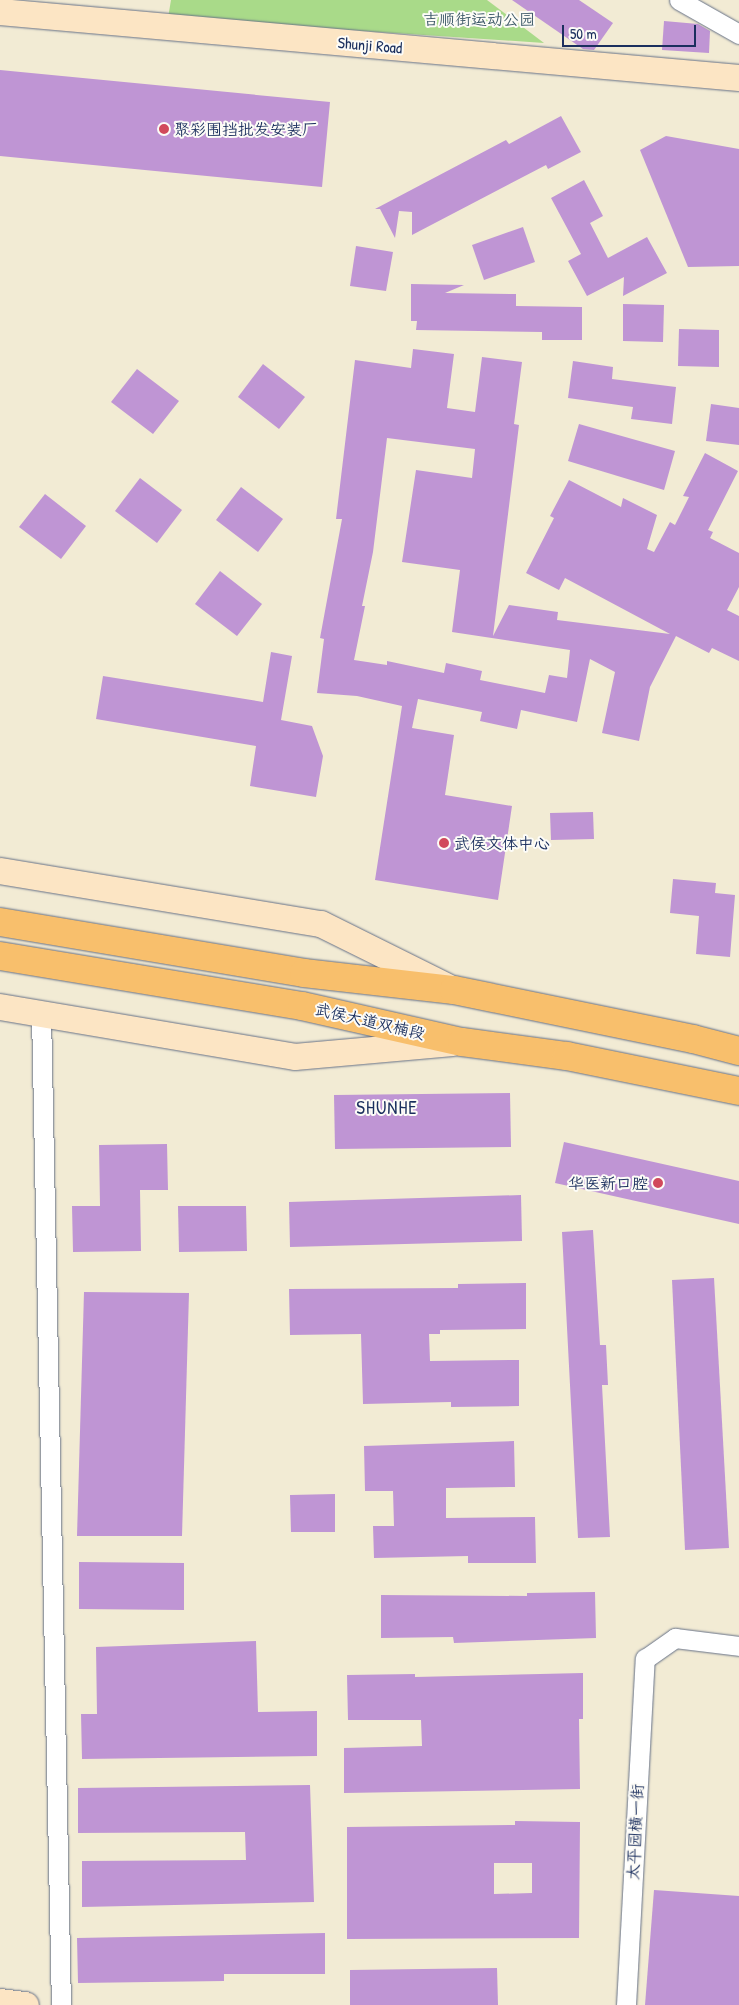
<!DOCTYPE html>
<meta charset="utf-8">
<style>
body{margin:0}
#map{position:relative;width:739px;height:2005px;overflow:hidden;background:#f2ebd4;font-family:"Patrick Hand","LXGW WenKai TC",sans-serif}
div>[style]{position:absolute}
.green>*{inset:0;background:#a9da89}
.building>*{inset:0;background:#bf95d4}
.roads{filter:drop-shadow(0 0 1px #667187) drop-shadow(0 0 1px #667187)}
.street>*{height:19px;margin:-9.5px;padding:0 9.5px;transform-origin:9.5px;border-radius:9.5px;background:#fff}
.secondary>*{height:26px;margin:-13px;padding:0 13px;transform-origin:13px;border-radius:13px;background:#fce5c4}
.primary>*{height:28px;margin:-14px;padding:0 14px;transform-origin:14px;border-radius:14px;background:#f8bf6c}
.dots>*{width:14px;height:14px;translate:-50% -50%;box-sizing:border-box;border:2px solid #fdfcf7;border-radius:50%}
span{translate:-50% -50%;white-space:nowrap;text-align:center;line-height:1.15;-webkit-text-stroke:4px #fdfcf7;paint-order:stroke}
.park-label{font-size:16px;color:#3e5a69}
.street-label{font-size:16px;color:#1b2f5e}
.poi-label{font-size:16px;color:#1b2f5e}
.left{translate:0 -50%;text-align:left}
.right{translate:-100% -50%;text-align:right}
.quarter-label{font-size:19px;color:#1b2f5e;letter-spacing:1px}
.scale{position:absolute;left:562px;top:25px;width:134px;height:22px;box-sizing:border-box;border:2px solid #1b2f5e;border-top:0;padding-left:6px;font-size:15px;line-height:18px;white-space:nowrap;color:#1b2f5e;-webkit-text-stroke:4px #fdfcf7;paint-order:stroke}
</style>
<div id="map">
<div class="green">
<div style="clip-path:polygon(171px 0,487px 0,544px 43px,168px 18px)"></div>
</div>
<div class="building">
<div style="clip-path:polygon(512px 0,579px 0,613px 23px,594px 50px,583px 49px)"></div>
<div style="clip-path:polygon(664px 21px,698px 24px,710px 31px,709px 53px,662px 50px)"></div>
<div style="clip-path:polygon(0 70px,330px 102px,322px 187px,0 156px)"></div>
<div style="clip-path:polygon(561px 116px,581px 152px,548px 169px,546px 165px,412px 235px,412px 212px,399px 211px,395px 238px,380px 209px,375px 209px,506px 140px,509px 144px)"></div>
<div style="clip-path:polygon(666px 136px,739px 149px,739px 266px,688px 267px,640px 150px)"></div>
<div style="clip-path:polygon(584px 180px,603px 216px,590px 223px,608px 258px,647px 237px,667px 273px,623px 296px,624px 277px,587px 296px,568px 261px,581px 254px,551px 198px)"></div>
<div style="clip-path:polygon(523px 227px,535px 262px,484px 280px,472px 245px)"></div>
<div style="clip-path:polygon(356px 246px,393px 252px,386px 291px,350px 286px)"></div>
<div style="clip-path:polygon(411px 284px,464px 285px,445px 293px,516px 294px,516px 306px,582px 307px,582px 340px,542px 340px,542px 332px,416px 330px,417px 321px,411px 321px)"></div>
<div style="clip-path:polygon(623px 304px,664px 305px,663px 342px,623px 341px)"></div>
<div style="clip-path:polygon(679px 329px,719px 330px,719px 367px,678px 366px)"></div>
<div style="clip-path:polygon(evenodd,413px 349px,454px 354px,447px 408px,475px 412px,482px 357px,522px 362px,514px 424px,519px 425px,493px 636px,509px 605px,558px 612px,557px 620px,670px 634px,565px 578px,559px 590px,526px 573px,554px 518px,550px 516px,569px 480px,621px 507px,623px 498px,657px 515px,647px 549px,654px 552px,670px 522px,675px 525px,689px 497px,683px 496px,705px 453px,738px 471px,708px 530px,713px 532px,710px 538px,739px 553px,739px 587px,727px 610px,739px 616px,739px 661px,712px 648px,709px 653px,676px 636px,650px 687px,639px 741px,602px 733px,615px 672px,590px 659px,577px 722px,521px 710px,517px 729px,480px 721px,482px 712px,418px 699px,412px 728px,454px 735px,445px 795px,512px 806px,498px 900px,375px 880px,402px 706px,357px 696px,317px 693px,324px 639px,320px 638px,342px 519px,336px 519px,355px 360px,411px 368px,413px 349px,387px 438px,475px 449px,472px 478px,416px 470px,402px 562px,460px 570px,452px 632px,570px 650px,567px 678px,549px 675px,545px 693px,480px 680px,482px 671px,446px 663px,444px 673px,387px 661px,387px 665px,354px 660px,365px 606px,362px 606px,373px 552px,387px 438px)"></div>
<div style="clip-path:polygon(573px 361px,613px 367px,612px 379px,676px 387px,672px 424px,631px 419px,633px 407px,568px 398px)"></div>
<div style="clip-path:polygon(263px 364px,305px 397px,279px 429px,238px 397px)"></div>
<div style="clip-path:polygon(137px 369px,179px 401px,153px 434px,111px 402px)"></div>
<div style="clip-path:polygon(711px 404px,739px 408px,739px 445px,706px 441px)"></div>
<div style="clip-path:polygon(579px 424px,675px 451px,664px 490px,568px 461px)"></div>
<div style="clip-path:polygon(140px 478px,182px 510px,157px 543px,115px 511px)"></div>
<div style="clip-path:polygon(241px 487px,283px 519px,258px 552px,216px 520px)"></div>
<div style="clip-path:polygon(45px 494px,86px 526px,61px 559px,19px 527px)"></div>
<div style="clip-path:polygon(220px 571px,262px 604px,237px 636px,195px 604px)"></div>
<div style="clip-path:polygon(271px 652px,292px 656px,281px 720px,312px 726px,323px 756px,316px 797px,250px 786px,256px 746px,96px 719px,103px 676px,263px 702px)"></div>
<div style="clip-path:polygon(593px 812px,594px 839px,551px 840px,550px 813px)"></div>
<div style="clip-path:polygon(673px 879px,716px 883px,715px 893px,735px 895px,730px 957px,696px 954px,699px 916px,670px 913px)"></div>
<div style="clip-path:polygon(510px 1093px,511px 1147px,335px 1149px,334px 1095px)"></div>
<div style="clip-path:polygon(564px 1142px,739px 1181px,739px 1224px,555px 1183px)"></div>
<div style="clip-path:polygon(167px 1144px,168px 1190px,140px 1190px,141px 1251px,73px 1252px,72px 1206px,100px 1206px,99px 1145px)"></div>
<div style="clip-path:polygon(521px 1195px,522px 1241px,290px 1247px,289px 1202px)"></div>
<div style="clip-path:polygon(178px 1206px,246px 1206px,247px 1251px,179px 1252px)"></div>
<div style="clip-path:polygon(593px 1230px,600px 1345px,606px 1345px,608px 1385px,602px 1385px,610px 1537px,578px 1538px,562px 1232px)"></div>
<div style="clip-path:polygon(714px 1278px,729px 1548px,685px 1550px,672px 1280px)"></div>
<div style="clip-path:polygon(526px 1283px,526px 1329px,440px 1330px,440px 1334px,429px 1334px,430px 1361px,519px 1360px,519px 1406px,451px 1407px,451px 1402px,363px 1404px,361px 1334px,290px 1335px,289px 1289px,458px 1288px,458px 1284px)"></div>
<div style="clip-path:polygon(84px 1292px,189px 1293px,182px 1536px,77px 1536px)"></div>
<div style="clip-path:polygon(514px 1441px,515px 1487px,446px 1488px,446px 1518px,535px 1517px,536px 1563px,468px 1563px,468px 1556px,374px 1558px,373px 1526px,394px 1526px,393px 1491px,365px 1491px,364px 1446px)"></div>
<div style="clip-path:polygon(335px 1494px,335px 1532px,291px 1532px,290px 1495px)"></div>
<div style="clip-path:polygon(79px 1562px,184px 1563px,184px 1610px,79px 1609px)"></div>
<div style="clip-path:polygon(595px 1592px,596px 1638px,454px 1643px,453px 1637px,381px 1638px,381px 1595px,527px 1596px,527px 1593px)"></div>
<div style="clip-path:polygon(256px 1641px,258px 1712px,317px 1711px,317px 1756px,82px 1759px,81px 1714px,97px 1714px,96px 1647px)"></div>
<div style="clip-path:polygon(583px 1673px,583px 1719px,579px 1719px,580px 1789px,344px 1793px,344px 1748px,422px 1746px,421px 1720px,348px 1720px,347px 1675px,415px 1674px,415px 1677px)"></div>
<div style="clip-path:polygon(310px 1785px,314px 1902px,82px 1907px,82px 1861px,246px 1860px,245px 1832px,78px 1833px,78px 1788px)"></div>
<div style="clip-path:polygon(evenodd,515px 1821px,580px 1822px,579px 1938px,347px 1939px,347px 1827px,515px 1825px,515px 1821px,494px 1863px,532px 1863px,532px 1893px,494px 1894px,494px 1863px)"></div>
<div style="clip-path:polygon(654px 1890px,739px 1896px,739px 2005px,645px 2005px)"></div>
<div style="clip-path:polygon(325px 1933px,325px 1974px,224px 1974px,224px 1981px,78px 1983px,77px 1938px)"></div>
<div style="clip-path:polygon(497px 1968px,498px 2005px,350px 2005px,350px 1970px)"></div>
</div>
<div class="roads">
<div class="street">
<div style="left:679px;top:0;width:69px;rotate:29.5deg"></div>
<div style="left:41px;top:1012px;width:993px;rotate:88.85deg"></div>
<div style="left:626px;top:2005px;width:347px;rotate:-86.9deg"></div>
<div style="left:645px;top:1659px;width:37px;rotate:-35deg"></div>
<div style="left:675px;top:1638px;width:64px;rotate:7.1deg"></div>
</div>
<div class="secondary">
<div style="left:0;top:12px;width:742px;rotate:5.1deg"></div>
<div style="left:0;top:871px;width:325px;rotate:9.4deg"></div>
<div style="left:321px;top:924px;width:142px;rotate:26.4deg"></div>
<div style="left:0;top:1007px;width:299px;rotate:9.6deg"></div>
<div style="left:295px;top:1057px;width:158px;rotate:-5.1deg"></div>
<div style="left:0;top:2002px;width:26px;rotate:7deg"></div>
</div>
<div class="primary">
<div style="left:0;top:922px;width:308px;rotate:9.5deg"></div>
<div style="left:304px;top:973px;width:151px;rotate:6.5deg"></div>
<div style="left:454px;top:990px;width:244px;rotate:11.6deg"></div>
<div style="left:693px;top:1039px;width:48px;rotate:14.6deg"></div>
<div style="left:0;top:956px;width:306px;rotate:9.4deg"></div>
<div style="left:302px;top:1006px;width:164px;rotate:12.7deg"></div>
<div style="left:462px;top:1042px;width:106px;rotate:7.6deg"></div>
<div style="left:567px;top:1056px;width:176px;rotate:11.5deg"></div>
</div>
</div>
<div class="dots">
<div style="left:164px;top:129px;background:#d1495b"></div>
<div style="left:444px;top:843px;background:#d1495b"></div>
<div style="left:658px;top:1183px;background:#d1495b"></div>
</div>
<div class="park-label">
<span style="left:479px;top:19px">吉顺街运动公园</span>
</div>
<div class="street-label">
<span style="left:370px;top:45px;rotate:5deg">Shunji Road</span>
<span style="left:370px;top:1021px;rotate:13deg">武侯大道双楠段</span>
<span style="left:635px;top:1832px;rotate:-87deg">太平园横一街</span>
</div>
<div class="poi-label">
<span class="left" style="left:174px;top:129px">聚彩围挡批发安装厂</span>
<span class="left" style="left:454px;top:843px">武侯文体中心</span>
<span class="right" style="left:648px;top:1183px">华医新口腔</span>
</div>
<div class="quarter-label">
<span style="left:387px;top:1108px">SHUNHE</span>
</div>
<div class="scale">50 m</div>
</div>
